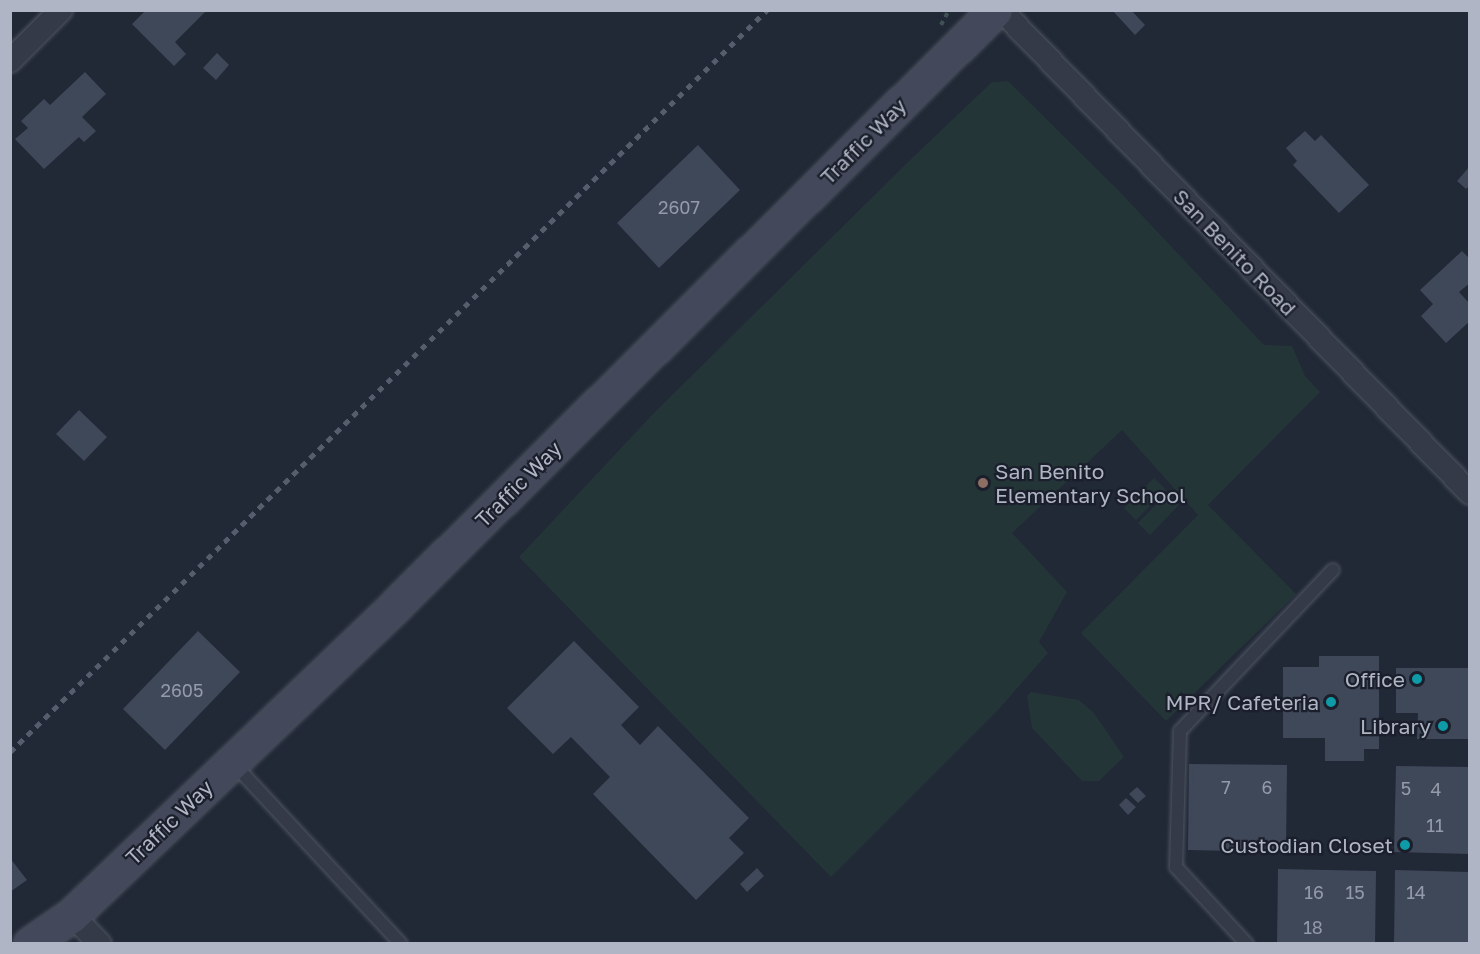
<!DOCTYPE html>
<style>
body{margin:0}
#map{position:relative;width:1480px;height:954px;overflow:hidden;background:#212836;font-family:"Golos Text",sans-serif}
div>[style]{position:absolute}
.green>*{inset:0;background:#243538}
.building>*{inset:0;background:#3f4859}
.path>*{height:4px;margin-top:-2px;transform-origin:0;background:repeating-linear-gradient(90deg,#405055 0 4.5px,transparent 0 9px)}
.roads{filter:drop-shadow(0 0 2px #4f5562) drop-shadow(0 0 2px #4f5562)}
.lane>*{height:12px;margin:-6px;padding:0 6px;transform-origin:6px;border-radius:6px;background:#343a47}
.street>*{height:22px;margin:-11px;padding:0 11px;transform-origin:11px;border-radius:11px;background:#343a47}
.secondary>*{height:33px;margin:-16.5px;padding:0 16.5px;transform-origin:16.5px;border-radius:16.5px;background:#43495a}
.rail>*{height:4.5px;margin-top:-2.25px;transform-origin:0;background:repeating-linear-gradient(90deg,#565e6e 0 6px,transparent 0 12px)}
.dots>*{width:16px;height:16px;translate:-50% -50%;box-sizing:border-box;border:3px solid #1a1f2b;border-radius:50%}
span{translate:-50% -50%;white-space:nowrap;text-align:center;line-height:1.15;-webkit-text-stroke:4.5px #1a1f2b;paint-order:stroke}
.number-label{font-size:18px;color:#939aa9}
.number-label span{-webkit-text-stroke-width:0}
.street-label{font-size:21px;color:#afb5c4}
.poi-label{font-size:21px;color:#afb5c4}
.left{translate:0 -50%;text-align:left}
.right{translate:-100% -50%;text-align:right}
.frame{position:absolute;inset:0;border:12px solid #afb5c4;pointer-events:none}
</style>
<div id="map">
<div class="green">
<div style="clip-path:polygon(1008px 81px,1119px 191px,1264px 345px,1292px 346px,1305px 376px,1320px 392px,1208px 505px,1296px 594px,1166px 721px,1081px 633px,1198px 515px,1122px 430px,1012px 533px,1067px 592px,1039px 642px,1048px 653px,999px 709px,831px 877px,519px 557px,653px 414px,908px 162px,992px 82px)"></div>
<div style="clip-path:polygon(1154px 478px,1166px 490px,1136px 520px,1124px 508px)"></div>
<div style="clip-path:polygon(1167px 493px,1179px 505px,1150px 535px,1138px 523px)"></div>
<div style="clip-path:polygon(1031px 692px,1079px 700px,1094px 713px,1124px 757px,1099px 781px,1082px 781px,1032px 728px,1027px 696px)"></div>
</div>
<div class="building">
<div style="clip-path:polygon(146px 10px,207px 10px,175px 42px,186px 54px,174px 66px,132px 24px)"></div>
<div style="clip-path:polygon(1112px 10px,1131px 10px,1145px 25px,1135px 35px)"></div>
<div style="clip-path:polygon(217px 53px,229px 65px,216px 80px,203px 68px)"></div>
<div style="clip-path:polygon(85px 72px,106px 94px,82px 117px,96px 131px,84px 142px,79px 137px,44px 169px,15px 139px,28px 128px,21px 121px,44px 99px,50px 105px)"></div>
<div style="clip-path:polygon(1305px 131px,1315px 141px,1321px 135px,1369px 185px,1339px 213px,1293px 165px,1297px 161px,1286px 148px)"></div>
<div style="clip-path:polygon(698px 145px,740px 190px,659px 268px,617px 223px)"></div>
<div style="clip-path:polygon(1470px 166px,1470px 185px,1466px 189px,1457px 181px)"></div>
<div style="clip-path:polygon(1462px 251px,1470px 259px,1470px 283px,1459px 292px,1470px 304px,1470px 321px,1446px 343px,1421px 316px,1433px 304px,1420px 290px)"></div>
<div style="clip-path:polygon(79px 410px,107px 437px,84px 461px,56px 434px)"></div>
<div style="clip-path:polygon(198px 631px,240px 672px,165px 750px,123px 709px)"></div>
<div style="clip-path:polygon(574px 641px,639px 707px,621px 725px,640px 745px,658px 726px,749px 818px,729px 838px,744px 853px,696px 900px,593px 794px,610px 777px,571px 737px,553px 754px,507px 708px)"></div>
<div style="clip-path:polygon(1319px 656px,1379px 656px,1379px 749px,1364px 749px,1364px 761px,1325px 761px,1325px 738px,1283px 738px,1283px 667px,1319px 667px)"></div>
<div style="clip-path:polygon(1396px 668px,1470px 668px,1470px 739px,1417px 739px,1418px 713px,1396px 713px)"></div>
<div style="clip-path:polygon(1189px 764px,1287px 765px,1286px 852px,1188px 850px)"></div>
<div style="clip-path:polygon(1396px 766px,1470px 767px,1470px 854px,1394px 852px)"></div>
<div style="clip-path:polygon(1137px 787px,1146px 796px,1138px 803px,1129px 794px)"></div>
<div style="clip-path:polygon(1126px 798px,1136px 807px,1128px 815px,1119px 805px)"></div>
<div style="clip-path:polygon(10px 858px,27px 880px,10px 892px)"></div>
<div style="clip-path:polygon(757px 868px,764px 876px,747px 892px,740px 884px)"></div>
<div style="clip-path:polygon(1278px 869px,1376px 871px,1375px 944px,1277px 944px)"></div>
<div style="clip-path:polygon(1395px 870px,1470px 872px,1470px 944px,1394px 944px)"></div>
</div>
<div class="path">
<div style="left:941px;top:25px;width:17px;rotate:-62deg"></div>
</div>
<div class="roads">
<div class="lane">
<div style="left:232px;top:762px;width:248px;rotate:47.1deg"></div>
<div style="left:1247px;top:944px;width:105px;rotate:-132.7deg"></div>
<div style="left:1176px;top:867px;width:136px;rotate:-88.3deg"></div>
<div style="left:1180px;top:731px;width:222px;rotate:-46.5deg"></div>
</div>
<div class="street">
<div style="left:1001px;top:10px;width:673px;rotate:45.84deg"></div>
<div style="left:10px;top:61px;width:72px;rotate:-45deg"></div>
<div style="left:72px;top:915px;width:40px;rotate:46deg"></div>
</div>
<div class="secondary">
<div style="left:30px;top:944px;width:51px;rotate:-34.6deg"></div>
<div style="left:72px;top:915px;width:448px;rotate:-43.7deg"></div>
<div style="left:396px;top:605px;width:844px;rotate:-44.81deg"></div>
</div>
</div>
<div class="rail">
<div style="left:10px;top:752px;width:1060px;rotate:-44.43deg"></div>
</div>
<div class="dots">
<div style="left:983px;top:483px;background:#8d6e63"></div>
<div style="left:1417px;top:679px;background:#0f9aa8"></div>
<div style="left:1331px;top:702px;background:#0f9aa8"></div>
<div style="left:1443px;top:726px;background:#0f9aa8"></div>
<div style="left:1405px;top:845px;background:#0f9aa8"></div>
</div>
<div class="number-label">
<span style="left:679px;top:207px">2607</span>
<span style="left:182px;top:690px">2605</span>
<span style="left:1226px;top:787px">7</span>
<span style="left:1267px;top:787px">6</span>
<span style="left:1406px;top:788px">5</span>
<span style="left:1436px;top:789px">4</span>
<span style="left:1435px;top:825px">11</span>
<span style="left:1314px;top:892px">16</span>
<span style="left:1355px;top:892px">15</span>
<span style="left:1416px;top:892px">14</span>
<span style="left:1313px;top:927px">18</span>
</div>
<div class="street-label">
<span style="left:863px;top:141px;rotate:-45deg">Traffic Way</span>
<span style="left:1235px;top:252px;rotate:46deg">San Benito Road</span>
<span style="left:518px;top:484px;rotate:-45deg">Traffic Way</span>
<span style="left:169px;top:822px;rotate:-44deg">Traffic Way</span>
</div>
<div class="poi-label">
<span class="left" style="left:995px;top:483px">San Benito<br>Elementary School</span>
<span class="right" style="left:1405px;top:679px">Office</span>
<span class="right" style="left:1319px;top:702px">MPR/ Cafeteria</span>
<span class="right" style="left:1431px;top:726px">Library</span>
<span class="right" style="left:1393px;top:845px">Custodian Closet</span>
</div>
<div class="frame"></div>
</div>
